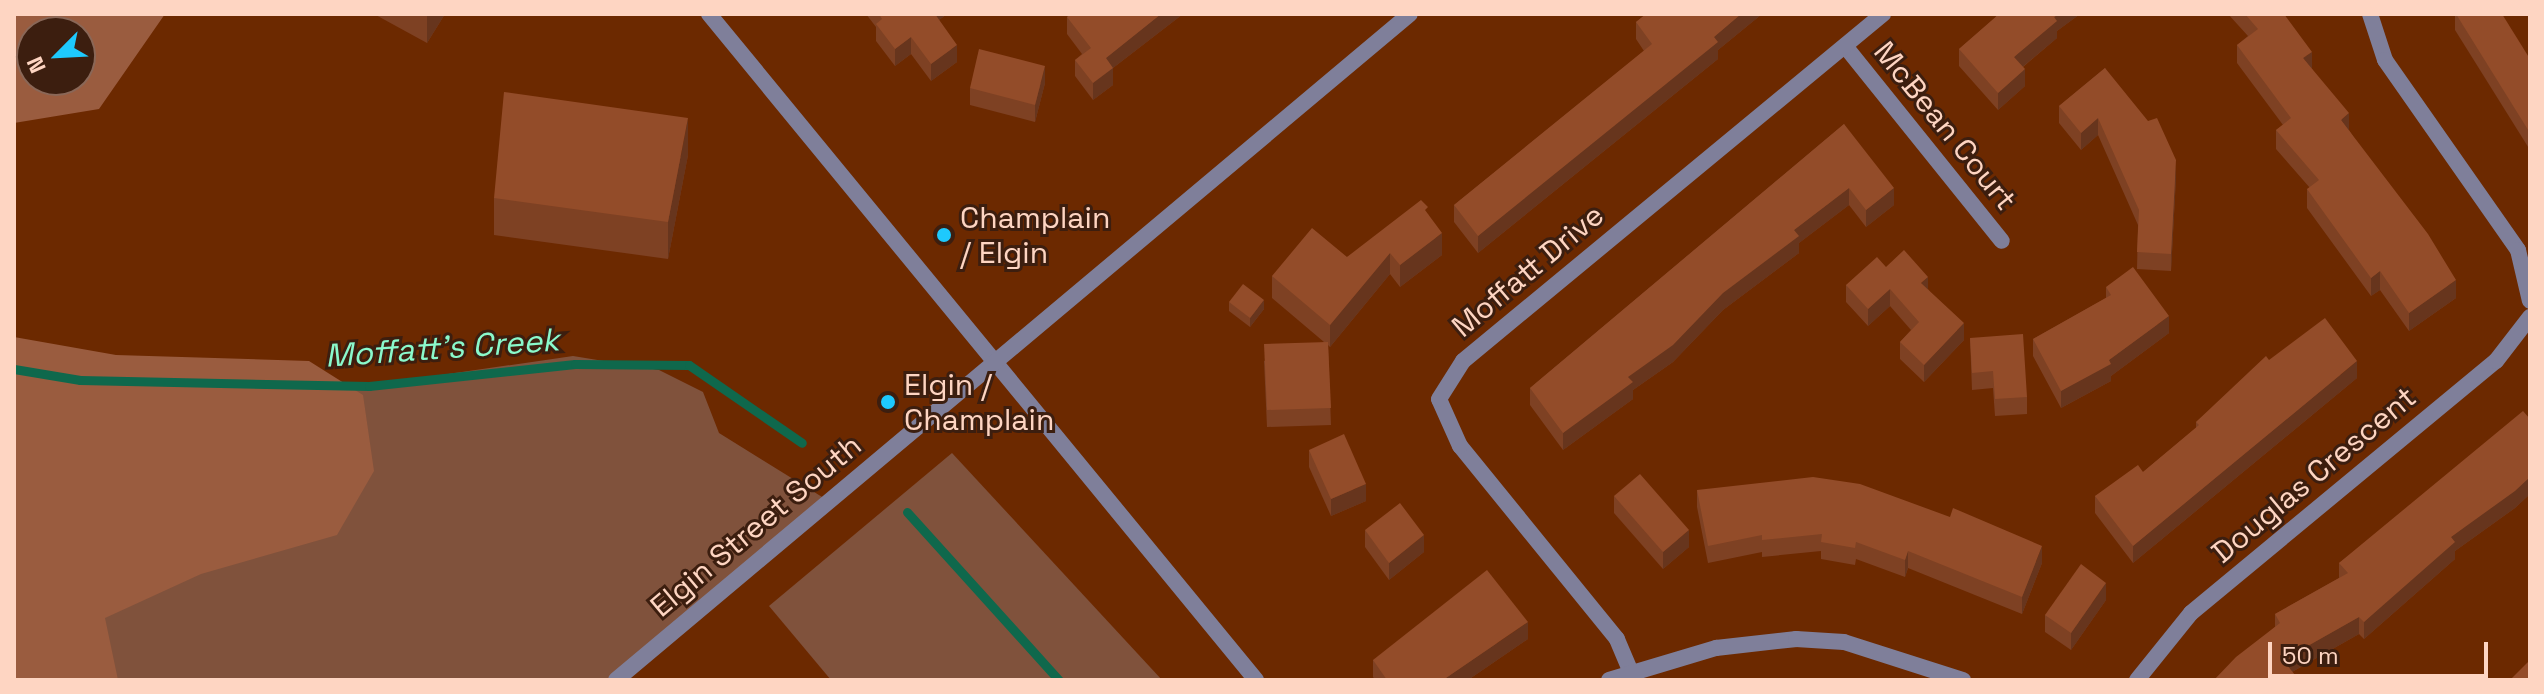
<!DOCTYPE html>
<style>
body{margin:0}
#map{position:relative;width:2544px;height:694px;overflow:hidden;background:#6c2900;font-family:"Space Grotesk",sans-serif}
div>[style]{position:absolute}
.green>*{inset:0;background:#80523c}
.forest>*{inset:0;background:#9a5c3f}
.stream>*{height:9px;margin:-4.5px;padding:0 4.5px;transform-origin:4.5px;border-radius:4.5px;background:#0f684c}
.minor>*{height:16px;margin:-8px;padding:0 8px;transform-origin:8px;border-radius:8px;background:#7f7f9a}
.tertiary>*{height:16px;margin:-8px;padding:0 8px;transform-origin:8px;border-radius:8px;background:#7f7f9a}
.wall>*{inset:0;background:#7e4123}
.shaded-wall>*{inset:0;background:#67351d}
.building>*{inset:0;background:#934c29}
.dots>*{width:22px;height:22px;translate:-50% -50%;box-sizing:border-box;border:4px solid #3c1e0f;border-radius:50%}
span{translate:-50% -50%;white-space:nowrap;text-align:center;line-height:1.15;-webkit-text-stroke:6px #3c1e0f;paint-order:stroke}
.street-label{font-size:30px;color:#fed5c2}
.poi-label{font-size:30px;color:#fed5c2}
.left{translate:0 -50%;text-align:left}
.water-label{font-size:32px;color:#8af9cc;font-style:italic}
.frame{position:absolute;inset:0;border:16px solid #fed5c2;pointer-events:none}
.north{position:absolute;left:16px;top:16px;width:80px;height:80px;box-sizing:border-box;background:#3c1e0f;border:2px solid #8a6757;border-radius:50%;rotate:246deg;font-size:22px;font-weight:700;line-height:32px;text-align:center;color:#fed5c2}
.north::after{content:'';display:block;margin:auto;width:28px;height:36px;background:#1ec9fd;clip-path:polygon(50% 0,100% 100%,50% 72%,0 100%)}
.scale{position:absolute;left:2268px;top:642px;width:220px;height:36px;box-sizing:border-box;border:4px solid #fed5c2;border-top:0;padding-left:10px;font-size:24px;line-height:28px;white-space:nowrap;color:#fed5c2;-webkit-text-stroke:6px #3c1e0f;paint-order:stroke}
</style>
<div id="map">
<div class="green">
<div style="clip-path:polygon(573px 356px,659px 370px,703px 392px,719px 433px,827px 500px,613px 680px,14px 680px,14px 370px,67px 378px,386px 383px)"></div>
<div style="clip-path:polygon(952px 453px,1162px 680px,831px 680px,769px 606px)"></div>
</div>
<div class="forest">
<div style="clip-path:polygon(evenodd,14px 14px,165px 14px,99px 109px,14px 123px,14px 14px,32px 32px,80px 32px,80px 80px,32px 80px,32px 32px)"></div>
<div style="clip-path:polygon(14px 337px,116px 355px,309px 361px,363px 395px,374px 471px,337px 535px,201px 574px,105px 618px,118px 680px,14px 680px)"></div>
</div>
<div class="stream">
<div style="left:14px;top:369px;width:67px;rotate:9.5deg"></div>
<div style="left:80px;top:380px;width:289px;rotate:1.2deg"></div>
<div style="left:369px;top:386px;width:207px;rotate:-6.1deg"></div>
<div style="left:575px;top:364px;width:114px;rotate:0.5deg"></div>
<div style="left:689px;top:365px;width:137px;rotate:34.6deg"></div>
<div style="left:907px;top:512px;width:227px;rotate:47.9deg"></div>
</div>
<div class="minor">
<div style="left:2370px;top:14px;width:48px;rotate:71.9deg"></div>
<div style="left:2385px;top:60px;width:232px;rotate:55deg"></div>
<div style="left:2518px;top:250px;width:52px;rotate:76.8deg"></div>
<div style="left:1845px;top:46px;width:250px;rotate:51.2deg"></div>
<div style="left:1630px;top:670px;width:34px;rotate:-113deg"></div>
<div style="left:1617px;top:639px;width:249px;rotate:-129.1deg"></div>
<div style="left:1460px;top:446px;width:51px;rotate:-114.1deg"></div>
<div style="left:1439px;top:399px;width:45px;rotate:-57.7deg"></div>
<div style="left:1463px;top:361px;width:545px;rotate:-39.56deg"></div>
<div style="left:1609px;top:680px;width:112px;rotate:-16.7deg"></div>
<div style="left:1716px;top:648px;width:81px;rotate:-6.4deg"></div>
<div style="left:1796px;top:639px;width:48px;rotate:3.6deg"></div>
<div style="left:1844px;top:642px;width:125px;rotate:17.7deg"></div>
<div style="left:2137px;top:680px;width:86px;rotate:-51.1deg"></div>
<div style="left:2191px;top:613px;width:396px;rotate:-39.6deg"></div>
<div style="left:2496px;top:361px;width:56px;rotate:-52.3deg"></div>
</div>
<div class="tertiary">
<div style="left:709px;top:14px;width:862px;rotate:50.6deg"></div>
<div style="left:616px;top:680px;width:1036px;rotate:-39.99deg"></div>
</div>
<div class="wall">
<div style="clip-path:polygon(374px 14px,445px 14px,427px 43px)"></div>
<div style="clip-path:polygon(866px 14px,947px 14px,939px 20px,957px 62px,931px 81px,911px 54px,895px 66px,876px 41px,876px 27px)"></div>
<div style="clip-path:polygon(1071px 14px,1183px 14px,1113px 68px,1113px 85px,1093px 100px,1075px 76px,1075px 60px,1082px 54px,1067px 34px,1067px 17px)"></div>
<div style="clip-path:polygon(1646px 14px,1762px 14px,1718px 50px,1718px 59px,1478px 253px,1454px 222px,1454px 205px,1644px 51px,1636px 39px,1636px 22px)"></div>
<div style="clip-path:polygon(1995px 14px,2080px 14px,2057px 31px,2057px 38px,2023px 67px,2025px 86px,1998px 110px,1959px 66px,1959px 49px,1996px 17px)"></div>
<div style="clip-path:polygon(2228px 14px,2284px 14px,2312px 69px,2349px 130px,2456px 298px,2409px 331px,2380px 290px,2371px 296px,2307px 208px,2307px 189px,2310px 188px,2276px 149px,2276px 130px,2283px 125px,2237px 63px,2237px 45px,2248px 36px)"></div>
<div style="clip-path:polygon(2455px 14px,2530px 59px,2530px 150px,2455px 30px)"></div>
<div style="clip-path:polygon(2105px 68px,2176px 177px,2171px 271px,2137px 269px,2138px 225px,2098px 135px,2081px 150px,2059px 123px,2059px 106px)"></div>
<div style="clip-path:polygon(1045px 83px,1035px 122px,970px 105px,970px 88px)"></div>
<div style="clip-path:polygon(1844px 124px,1894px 205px,1866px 227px,1849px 205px,1799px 243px,1799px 253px,1723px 310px,1673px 362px,1633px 390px,1633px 399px,1563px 450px,1530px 405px,1530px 388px)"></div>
<div style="clip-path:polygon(688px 155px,668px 259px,494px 235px,494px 198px)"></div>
<div style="clip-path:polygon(1428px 214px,1442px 255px,1400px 287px,1390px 274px,1330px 347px,1328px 345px,1331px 425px,1267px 427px,1264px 361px,1324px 342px,1272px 298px,1272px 276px,1347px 257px)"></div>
<div style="clip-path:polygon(1886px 267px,1928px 289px,1964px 340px,1924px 382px,1900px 359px,1900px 342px,1911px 330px,1890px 306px,1868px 326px,1846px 302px,1846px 285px)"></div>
<div style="clip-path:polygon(2106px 287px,2169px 333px,2111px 376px,2111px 381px,2061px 408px,2033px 356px,2033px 339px,2106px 298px)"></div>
<div style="clip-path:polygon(1229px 302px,1264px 309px,1250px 327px,1229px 311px)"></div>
<div style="clip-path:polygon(1970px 338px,2027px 397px,2027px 414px,1995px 416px,1993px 388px,1972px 390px)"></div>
<div style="clip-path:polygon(2269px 360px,2357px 378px,2133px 563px,2095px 513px,2095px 496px,2143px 472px,2196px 428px,2196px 422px)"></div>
<div style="clip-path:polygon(2530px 419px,2530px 494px,2515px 508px,2455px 551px,2455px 559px,2364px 639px,2359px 634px,2292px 672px,2214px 680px,2275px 627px,2275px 614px,2339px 578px,2339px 563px)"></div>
<div style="clip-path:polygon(1309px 450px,1366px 501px,1331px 516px,1309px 467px)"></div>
<div style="clip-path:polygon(1697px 490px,2042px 563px,2022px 614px,1908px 568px,1905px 577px,1856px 559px,1855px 565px,1821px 559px,1821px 551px,1762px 557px,1762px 552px,1708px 563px,1697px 507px)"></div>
<div style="clip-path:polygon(1614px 496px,1689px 547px,1663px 569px,1614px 513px)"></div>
<div style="clip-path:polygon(1365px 530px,1424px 552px,1389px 580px,1365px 547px)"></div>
<div style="clip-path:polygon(2106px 600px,2071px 650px,2045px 632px,2045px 615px)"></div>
<div style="clip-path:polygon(1528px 639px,1468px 680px,1375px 680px,1373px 677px,1373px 660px)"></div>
</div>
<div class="shaded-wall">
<div style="clip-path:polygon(427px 14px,445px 14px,427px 43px)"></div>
<div style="clip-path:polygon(931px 14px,947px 14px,931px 26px)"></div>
<div style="clip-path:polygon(1161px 14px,1183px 14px,1113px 68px,1113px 85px,1093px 100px,1093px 83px,1106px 58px)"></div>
<div style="clip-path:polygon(1741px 14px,1762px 14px,1718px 50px,1718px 59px,1478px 253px,1478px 236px)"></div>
<div style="clip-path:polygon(2058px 14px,2080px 14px,2057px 31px,2057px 38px,2014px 74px,2014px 57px)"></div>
<div style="clip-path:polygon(911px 37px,911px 54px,895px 66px,895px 49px)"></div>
<div style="clip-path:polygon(957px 45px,957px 62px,931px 81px,931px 64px)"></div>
<div style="clip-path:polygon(2312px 52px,2312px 70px,2303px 58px)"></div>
<div style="clip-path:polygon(1045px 66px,1045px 83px,1035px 122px,1035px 105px)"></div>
<div style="clip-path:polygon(2025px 69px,2025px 86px,1998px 110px,1998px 93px)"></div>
<div style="clip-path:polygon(2349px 113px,2349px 131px,2341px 120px)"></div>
<div style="clip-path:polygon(688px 118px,688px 155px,668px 259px,668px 222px)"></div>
<div style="clip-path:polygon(2098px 118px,2098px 135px,2081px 150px,2081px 133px)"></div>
<div style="clip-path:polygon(2176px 160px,2176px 177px,2171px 271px,2171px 254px)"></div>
<div style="clip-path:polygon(1849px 188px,1849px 205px,1799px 243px,1799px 253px,1723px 310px,1673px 362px,1633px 390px,1633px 399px,1563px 450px,1563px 433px,1794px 230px)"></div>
<div style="clip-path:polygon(1894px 188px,1894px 205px,1866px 227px,1866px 210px)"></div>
<div style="clip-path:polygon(1442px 233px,1442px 255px,1400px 287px,1400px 265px)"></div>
<div style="clip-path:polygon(1390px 253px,1390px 274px,1330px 347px,1330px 325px)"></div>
<div style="clip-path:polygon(2380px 271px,2380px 290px,2371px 296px,2371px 278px)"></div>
<div style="clip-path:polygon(1928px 277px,1928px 294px,1921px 283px)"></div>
<div style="clip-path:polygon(2456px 280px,2456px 298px,2409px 331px,2409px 313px)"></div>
<div style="clip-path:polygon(1890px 289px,1890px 306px,1868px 326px,1868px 309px)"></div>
<div style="clip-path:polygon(1264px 300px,1264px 309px,1250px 327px,1250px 318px)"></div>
<div style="clip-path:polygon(2169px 316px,2169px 333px,2111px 376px,2111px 381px,2061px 408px,2061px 391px,2109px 360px)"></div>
<div style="clip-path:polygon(1964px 323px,1964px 340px,1924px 382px,1924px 365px)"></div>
<div style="clip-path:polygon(2357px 361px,2357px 378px,2133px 563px,2133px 546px)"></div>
<div style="clip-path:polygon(2530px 477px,2530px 494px,2515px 508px,2455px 551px,2455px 559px,2364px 639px,2364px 622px,2451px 537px)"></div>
<div style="clip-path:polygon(1366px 484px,1366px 501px,1331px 516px,1331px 499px)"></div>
<div style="clip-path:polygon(1689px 530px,1689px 547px,1663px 569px,1663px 552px)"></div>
<div style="clip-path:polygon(1424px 535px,1424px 552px,1389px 580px,1389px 563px)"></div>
<div style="clip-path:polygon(2042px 546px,2042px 563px,2022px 614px,2022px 597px)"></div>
<div style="clip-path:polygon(1908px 551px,1908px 568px,1905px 577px,1905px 560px)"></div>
<div style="clip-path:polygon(2106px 583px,2106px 600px,2071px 650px,2071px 633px)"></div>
<div style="clip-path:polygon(2359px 617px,2359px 634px,2283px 677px,2283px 660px)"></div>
<div style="clip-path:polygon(1528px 622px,1528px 639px,1468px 680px,1443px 680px)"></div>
</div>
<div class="building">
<div style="clip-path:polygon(879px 14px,935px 14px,957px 45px,931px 64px,911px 37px,895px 49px,876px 24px,882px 19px)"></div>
<div style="clip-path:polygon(1071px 14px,1161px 14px,1106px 58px,1113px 68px,1093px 83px,1075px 60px,1091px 48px,1067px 17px)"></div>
<div style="clip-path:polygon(1646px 14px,1741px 14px,1714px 37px,1718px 42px,1478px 236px,1454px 205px,1652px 44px,1636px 22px)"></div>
<div style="clip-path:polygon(1999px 14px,2058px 14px,2054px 17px,2057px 21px,2014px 57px,2025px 69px,1998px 93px,1959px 49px)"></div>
<div style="clip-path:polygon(2245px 14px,2284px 14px,2312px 52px,2303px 58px,2349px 113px,2341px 120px,2428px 234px,2456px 280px,2409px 313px,2380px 271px,2371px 278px,2307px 189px,2319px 180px,2276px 130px,2291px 118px,2237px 45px,2258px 29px)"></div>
<div style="clip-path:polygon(2456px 14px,2502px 14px,2530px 59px,2530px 133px)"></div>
<div style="clip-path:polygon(979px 49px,1045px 66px,1035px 105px,970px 88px)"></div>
<div style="clip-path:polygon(2105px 68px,2148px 121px,2157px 118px,2176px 160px,2171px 254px,2137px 252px,2139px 210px,2098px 118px,2081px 133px,2059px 106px)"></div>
<div style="clip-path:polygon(504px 92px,688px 118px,668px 222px,494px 198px)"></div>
<div style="clip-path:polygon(1844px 124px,1894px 188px,1866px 210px,1849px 188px,1794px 230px,1799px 236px,1723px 293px,1673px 345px,1628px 377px,1633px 382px,1563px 433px,1530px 388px)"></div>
<div style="clip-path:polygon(1421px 200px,1428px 207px,1425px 210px,1442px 233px,1400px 265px,1390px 253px,1330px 325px,1272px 276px,1312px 228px,1347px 257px)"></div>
<div style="clip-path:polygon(1904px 250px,1928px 277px,1921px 283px,1964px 323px,1924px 365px,1900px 342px,1919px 322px,1890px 289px,1868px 309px,1846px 285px,1877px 257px,1886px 267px)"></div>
<div style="clip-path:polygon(2133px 267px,2169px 316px,2109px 360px,2111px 364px,2061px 391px,2033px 339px,2111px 295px,2106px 287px)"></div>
<div style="clip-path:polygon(1243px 284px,1264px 300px,1250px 318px,1229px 302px)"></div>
<div style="clip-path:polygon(2325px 318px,2357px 361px,2133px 546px,2095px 496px,2138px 465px,2143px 472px,2199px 425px,2196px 422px,2266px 356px,2269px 360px)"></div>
<div style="clip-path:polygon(2023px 334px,2027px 397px,1995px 399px,1993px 371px,1972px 373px,1970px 338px)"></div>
<div style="clip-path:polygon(1328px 342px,1331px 408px,1267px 410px,1264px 344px)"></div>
<div style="clip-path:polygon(2523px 411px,2530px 419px,2530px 477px,2515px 491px,2451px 537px,2455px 542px,2364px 622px,2359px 617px,2283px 660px,2299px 680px,2214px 680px,2236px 657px,2280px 623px,2275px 614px,2348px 573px,2339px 563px)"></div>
<div style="clip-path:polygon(1344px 434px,1366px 484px,1331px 499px,1309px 450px)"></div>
<div style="clip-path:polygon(1640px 474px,1689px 530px,1663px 552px,1614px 496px)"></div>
<div style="clip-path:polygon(1813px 477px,1860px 484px,1950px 517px,1953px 508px,2042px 546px,2022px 597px,1908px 551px,1905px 560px,1856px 542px,1855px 548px,1821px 542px,1822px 534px,1762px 540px,1762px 535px,1708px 546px,1697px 490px)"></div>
<div style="clip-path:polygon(1400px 503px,1424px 535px,1389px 563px,1365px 530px)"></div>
<div style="clip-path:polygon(2081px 564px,2106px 583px,2071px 633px,2045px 615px)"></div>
<div style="clip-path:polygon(1487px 570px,1528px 622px,1443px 680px,1387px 680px,1373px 660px)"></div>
<div style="clip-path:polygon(2530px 660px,2530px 680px,2510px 680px)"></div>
</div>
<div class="dots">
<div style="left:944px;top:235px;background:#1ec9fd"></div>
<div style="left:888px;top:402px;background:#1ec9fd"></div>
</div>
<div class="street-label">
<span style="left:1945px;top:126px;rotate:51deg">McBean Court</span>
<span style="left:1528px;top:271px;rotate:-40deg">Moffatt Drive</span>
<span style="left:2314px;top:475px;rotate:-40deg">Douglas Crescent</span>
<span style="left:756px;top:526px;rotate:-40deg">Elgin Street South</span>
</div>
<div class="poi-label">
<span class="left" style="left:960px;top:235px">Champlain<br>/ Elgin</span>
<span class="left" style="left:904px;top:402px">Elgin /<br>Champlain</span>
</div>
<div class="water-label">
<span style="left:442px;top:348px;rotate:-4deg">Moffatt's Creek</span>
</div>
<div class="frame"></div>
<div class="north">N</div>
<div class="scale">50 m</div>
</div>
